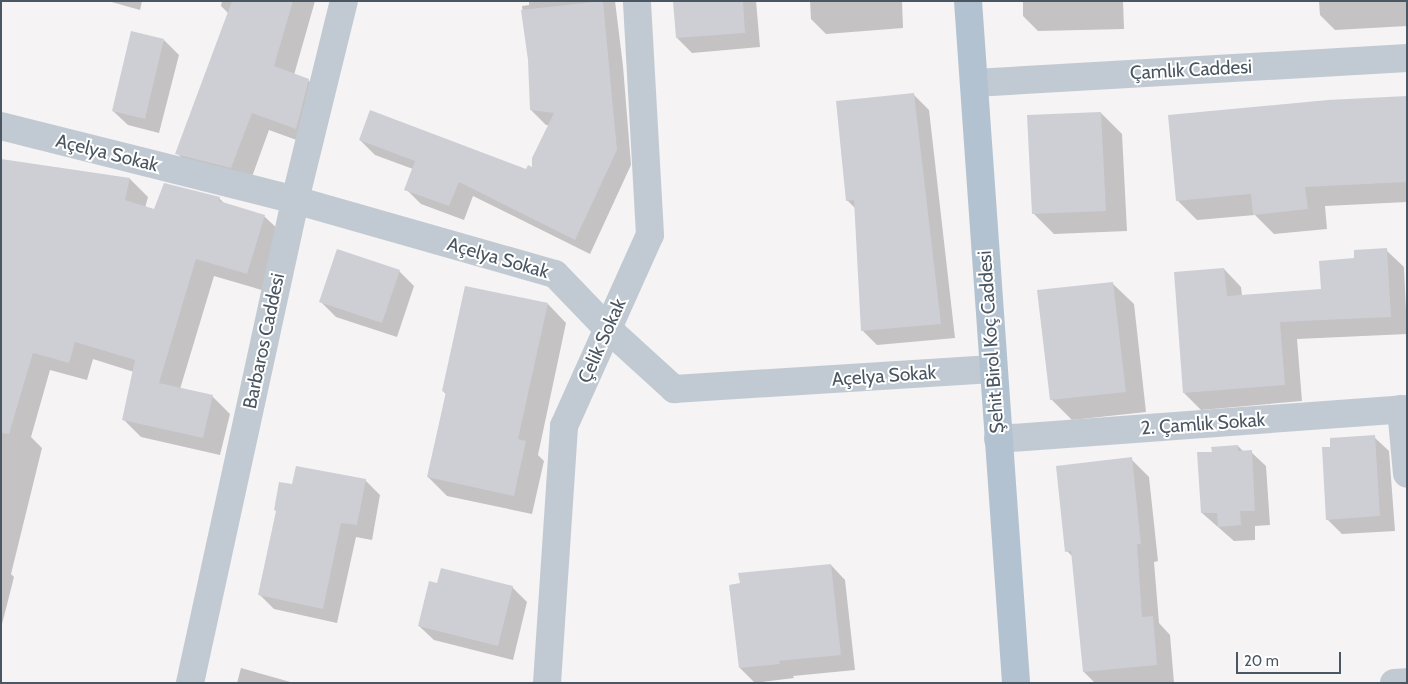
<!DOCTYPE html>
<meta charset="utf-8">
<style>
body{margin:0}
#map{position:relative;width:1408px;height:684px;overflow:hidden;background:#f5f3f3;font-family:Cabin,sans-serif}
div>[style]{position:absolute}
.shadow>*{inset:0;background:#0003}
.building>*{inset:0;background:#cdcfd5}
.minor>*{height:28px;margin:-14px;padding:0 14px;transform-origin:14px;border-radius:14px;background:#c1cad2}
.major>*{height:28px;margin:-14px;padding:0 14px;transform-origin:14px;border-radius:14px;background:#b3c2d1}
span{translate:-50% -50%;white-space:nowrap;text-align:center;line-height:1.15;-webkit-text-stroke:4px #fff;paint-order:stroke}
.street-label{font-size:19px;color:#4a5661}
.frame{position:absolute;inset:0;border:2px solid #4a5661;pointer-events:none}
.scale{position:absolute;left:1236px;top:652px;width:105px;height:22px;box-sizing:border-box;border:2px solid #4a5661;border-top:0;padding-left:6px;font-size:15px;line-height:18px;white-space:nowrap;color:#4a5661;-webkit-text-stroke:4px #fff;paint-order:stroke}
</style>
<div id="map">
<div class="shadow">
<div style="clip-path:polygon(108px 1px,142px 1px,140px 10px)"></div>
<div style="clip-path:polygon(222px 1px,315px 1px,294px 75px,308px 80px,326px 97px,313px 146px,269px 130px,249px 185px,194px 171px,177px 153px,229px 14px,221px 6px)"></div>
<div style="clip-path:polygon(529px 1px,615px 1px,623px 66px,631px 165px,590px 254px,473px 196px,464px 220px,421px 204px,406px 189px,413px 169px,375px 155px,360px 140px,527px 171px,534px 168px,550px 125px,546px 125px,531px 110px,529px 60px,522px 6px,529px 5px)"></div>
<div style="clip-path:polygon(674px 1px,756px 1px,760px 47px,692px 53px,677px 38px)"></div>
<div style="clip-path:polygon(810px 1px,902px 1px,903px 28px,826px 34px,811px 19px)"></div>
<div style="clip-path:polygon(1023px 1px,1123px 1px,1124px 29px,1038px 31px,1023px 16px)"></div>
<div style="clip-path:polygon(1319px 1px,1407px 1px,1407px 26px,1335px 30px,1320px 15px)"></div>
<div style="clip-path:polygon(164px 40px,179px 55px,159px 133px,128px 125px,113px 111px)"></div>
<div style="clip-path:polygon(914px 95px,929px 110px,955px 338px,877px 345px,862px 330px,856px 209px,847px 200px)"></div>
<div style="clip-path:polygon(1407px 97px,1407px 202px,1325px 206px,1327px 229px,1274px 234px,1255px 215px,1197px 220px,1177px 200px)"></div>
<div style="clip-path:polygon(1101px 113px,1122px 134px,1127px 231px,1054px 234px,1033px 213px)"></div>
<div style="clip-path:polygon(1px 160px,130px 179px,148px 197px,145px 208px,155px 211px,219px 198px,225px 204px,265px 217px,283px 234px,265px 291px,214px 276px,180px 389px,212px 396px,230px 414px,220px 455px,141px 437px,123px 419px,134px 372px,93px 359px,87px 380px,50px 370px,31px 437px,42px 448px,11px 574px,14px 577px,1px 628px)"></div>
<div style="clip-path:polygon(1386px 250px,1404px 267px,1407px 334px,1297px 339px,1302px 401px,1201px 410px,1184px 393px,1224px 269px,1241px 287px,1242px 296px,1322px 290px)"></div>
<div style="clip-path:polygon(399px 271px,414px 286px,397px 337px,336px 317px,321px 302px)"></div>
<div style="clip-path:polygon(1113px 284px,1134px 304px,1146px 412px,1072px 420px,1051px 399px)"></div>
<div style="clip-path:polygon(548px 304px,566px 323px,538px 455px,544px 461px,532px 514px,447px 496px,428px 477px,446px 394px,443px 391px)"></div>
<div style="clip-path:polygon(1374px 437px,1389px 451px,1395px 531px,1342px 534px,1327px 519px,1332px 448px)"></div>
<div style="clip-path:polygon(1238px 446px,1244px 452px,1251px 452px,1266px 466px,1270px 525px,1255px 526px,1255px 540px,1234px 541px,1202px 513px,1213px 453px)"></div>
<div style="clip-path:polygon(1131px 459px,1149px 477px,1158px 561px,1154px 562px,1159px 623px,1170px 635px,1174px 683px,1095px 683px,1084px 672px,1073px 557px,1067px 551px)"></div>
<div style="clip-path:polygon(365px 480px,380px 495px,372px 540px,356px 537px,337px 623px,274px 609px,259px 594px,293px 485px)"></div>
<div style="clip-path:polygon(831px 565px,845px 580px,855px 670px,793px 676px,794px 678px,755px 683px,740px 668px)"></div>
<div style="clip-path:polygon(438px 584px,512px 587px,527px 602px,513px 660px,434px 640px,419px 626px)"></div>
<div style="clip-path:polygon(241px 668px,294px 683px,237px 683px)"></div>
</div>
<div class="building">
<div style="clip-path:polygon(232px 1px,293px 1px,274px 66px,309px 79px,296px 129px,252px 113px,231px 168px,175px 154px)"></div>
<div style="clip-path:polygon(603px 1px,617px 150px,575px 240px,459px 182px,449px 206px,404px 190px,415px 161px,359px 140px,370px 110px,526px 169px,528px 165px,532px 167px,532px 158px,554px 113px,530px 110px,528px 60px,521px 10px)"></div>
<div style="clip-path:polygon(673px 1px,743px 1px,745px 33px,676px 38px)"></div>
<div style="clip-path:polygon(131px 31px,164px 39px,145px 119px,112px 111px)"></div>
<div style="clip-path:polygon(914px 93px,941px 324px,861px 331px,854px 200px,846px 201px,836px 101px)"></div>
<div style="clip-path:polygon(1407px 96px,1407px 182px,1305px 187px,1308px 209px,1253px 215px,1251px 194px,1176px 201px,1168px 115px,1328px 100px)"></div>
<div style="clip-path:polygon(1101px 112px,1106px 211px,1032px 214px,1027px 115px)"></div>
<div style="clip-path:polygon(1px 159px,130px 178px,125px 200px,154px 209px,164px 183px,220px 197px,219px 201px,265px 215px,247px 274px,196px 259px,159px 383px,213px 395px,203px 438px,122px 420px,135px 360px,75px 342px,69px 363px,33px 353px,9px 434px,1px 433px)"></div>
<div style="clip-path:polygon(1387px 248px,1391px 317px,1280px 322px,1285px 385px,1183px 393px,1174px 272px,1224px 268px,1227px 296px,1321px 289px,1319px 261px,1354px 258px,1354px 250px)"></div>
<div style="clip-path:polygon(337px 249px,400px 270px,382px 323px,319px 302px)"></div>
<div style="clip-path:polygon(1113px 282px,1126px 392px,1050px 400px,1037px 290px)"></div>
<div style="clip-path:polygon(465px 286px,548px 303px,518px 439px,526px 441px,514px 496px,427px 477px,446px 392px,442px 391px)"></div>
<div style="clip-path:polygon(1375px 435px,1380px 516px,1326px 520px,1322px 447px,1330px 447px,1330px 438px)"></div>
<div style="clip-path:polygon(1238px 445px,1238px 451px,1252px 450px,1255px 511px,1240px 511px,1241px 525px,1218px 527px,1217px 513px,1201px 513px,1197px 452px,1212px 452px,1211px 447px)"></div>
<div style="clip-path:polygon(1132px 457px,1141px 544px,1137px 544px,1142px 617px,1153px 616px,1157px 665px,1083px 672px,1071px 551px,1065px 552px,1056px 466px)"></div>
<div style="clip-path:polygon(296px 466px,366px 479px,357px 525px,341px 523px,323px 609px,258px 595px,276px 511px,274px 510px,279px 482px,292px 484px)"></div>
<div style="clip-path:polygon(831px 564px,841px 655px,779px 661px,780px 664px,739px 668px,729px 585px,740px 583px,738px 573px)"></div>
<div style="clip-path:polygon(441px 568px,513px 586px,498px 646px,418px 626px,429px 581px,437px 583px)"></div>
</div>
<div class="minor">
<div style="left:974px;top:83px;width:434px;rotate:-3.3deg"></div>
<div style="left:1px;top:126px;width:303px;rotate:14.1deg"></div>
<div style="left:295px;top:200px;width:270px;rotate:15.9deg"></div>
<div style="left:555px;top:274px;width:75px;rotate:46.1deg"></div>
<div style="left:607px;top:328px;width:91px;rotate:42.3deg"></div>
<div style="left:674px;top:389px;width:319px;rotate:-3.6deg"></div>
<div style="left:1401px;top:409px;width:65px;rotate:84.7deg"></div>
<div style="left:998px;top:439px;width:410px;rotate:-4.2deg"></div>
<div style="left:190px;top:683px;width:494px;rotate:-77.7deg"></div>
<div style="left:295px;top:200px;width:205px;rotate:-76.2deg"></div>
<div style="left:547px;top:683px;width:258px;rotate:-86.2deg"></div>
<div style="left:564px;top:426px;width:209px;rotate:-65.8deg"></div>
<div style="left:650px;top:235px;width:234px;rotate:-93.2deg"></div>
<div style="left:1394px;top:683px;width:13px;rotate:-4deg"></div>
</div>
<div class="major">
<div style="left:968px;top:1px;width:684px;rotate:85.97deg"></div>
</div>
<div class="street-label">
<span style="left:1191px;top:70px;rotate:-3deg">Çamlık Caddesi</span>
<span style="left:107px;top:153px;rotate:14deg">Açelya Sokak</span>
<span style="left:498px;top:258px;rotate:16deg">Açelya Sokak</span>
<span style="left:264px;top:341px;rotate:-78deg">Barbaros Caddesi</span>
<span style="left:602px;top:341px;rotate:-66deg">Çelik Sokak</span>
<span style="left:991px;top:342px;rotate:-94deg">Şehit Birol Koç Caddesi</span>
<span style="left:884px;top:376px;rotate:-4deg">Açelya Sokak</span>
<span style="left:1203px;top:424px;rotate:-4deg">2. Çamlık Sokak</span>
</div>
<div class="frame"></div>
<div class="scale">20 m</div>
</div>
